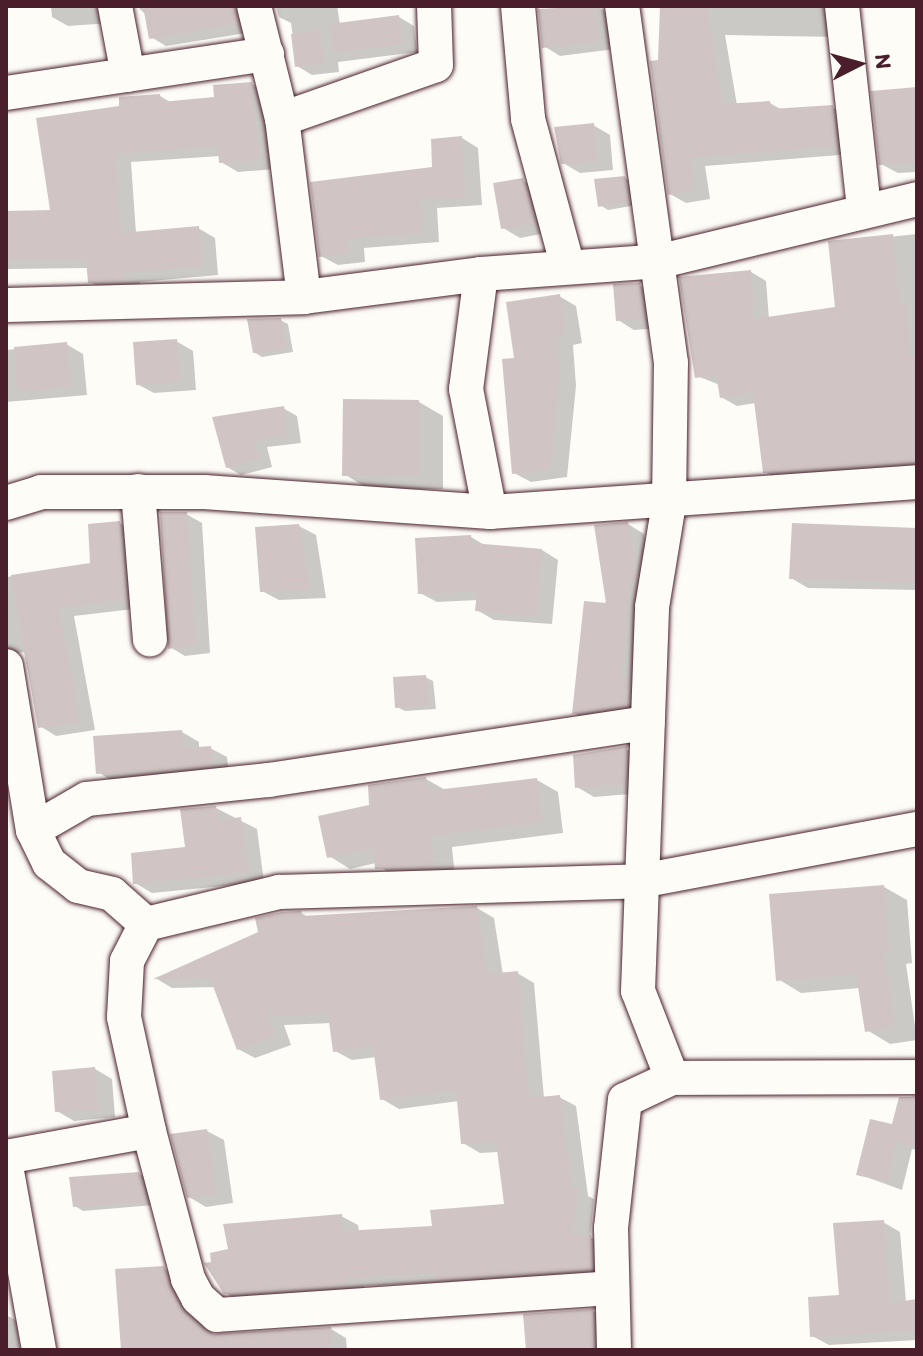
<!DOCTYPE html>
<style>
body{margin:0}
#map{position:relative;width:923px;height:1356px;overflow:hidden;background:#fdfcf7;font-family:Itim,sans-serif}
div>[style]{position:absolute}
.shadow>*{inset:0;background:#0003}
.building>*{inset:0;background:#d0c5c4}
.roads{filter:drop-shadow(0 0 2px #4a1f2b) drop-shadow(0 0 2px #4a1f2b)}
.minor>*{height:34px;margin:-17px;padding:0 17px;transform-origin:17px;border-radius:17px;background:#fdfcf7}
span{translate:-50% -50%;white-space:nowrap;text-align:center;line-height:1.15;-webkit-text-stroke:7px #fdfcf7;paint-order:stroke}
.frame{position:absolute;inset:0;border:8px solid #4a1f2b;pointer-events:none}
.north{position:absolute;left:819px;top:24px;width:80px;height:80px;-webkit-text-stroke:6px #fdfcf7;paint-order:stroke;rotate:84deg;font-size:22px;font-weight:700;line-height:32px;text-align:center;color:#4a1f2b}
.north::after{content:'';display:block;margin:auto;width:28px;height:36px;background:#4a1f2b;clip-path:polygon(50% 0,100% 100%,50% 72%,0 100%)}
</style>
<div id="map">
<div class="shadow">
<div style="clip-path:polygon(51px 6px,115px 6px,111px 23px,68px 26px,52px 17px)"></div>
<div style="clip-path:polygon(137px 6px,252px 6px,252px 32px,166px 46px,151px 37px,147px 16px)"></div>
<div style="clip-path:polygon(276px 6px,337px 6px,340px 25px,399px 17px,414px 26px,417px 52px,338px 62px,339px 72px,312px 75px,297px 66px,291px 23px,279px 17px)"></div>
<div style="clip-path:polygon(596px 6px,611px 14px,615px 49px,560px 56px,544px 46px,541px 11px)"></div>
<div style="clip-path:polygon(662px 6px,841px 6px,840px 37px,725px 35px,737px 105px,770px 103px,782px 110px,832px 107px,848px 117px,852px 154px,705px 166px,710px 199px,686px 203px,670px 194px,660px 62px)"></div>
<div style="clip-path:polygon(252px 84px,269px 94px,276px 169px,238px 172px,221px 162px,220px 156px,131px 162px,136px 233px,198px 228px,215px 238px,218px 275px,140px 282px,140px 290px,107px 291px,90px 282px,89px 268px,6px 269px,6px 213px,52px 212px,121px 108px,160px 96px,172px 103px,216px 99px)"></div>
<div style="clip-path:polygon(917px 89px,917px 172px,898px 173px,881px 164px)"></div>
<div style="clip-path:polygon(593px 125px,610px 135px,613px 170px,580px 173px,563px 163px)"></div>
<div style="clip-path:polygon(462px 138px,478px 148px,482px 205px,437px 208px,439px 242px,364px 248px,365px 262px,338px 265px,321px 256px,434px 169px)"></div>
<div style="clip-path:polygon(625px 178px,633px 183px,636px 205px,608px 210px,600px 205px)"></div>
<div style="clip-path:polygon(523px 181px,540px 190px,551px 232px,520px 238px,503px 228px)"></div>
<div style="clip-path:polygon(917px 234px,917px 471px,781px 481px,765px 472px,756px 403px,737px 406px,721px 397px,720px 385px,697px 376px,751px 272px,766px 281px,769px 319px,837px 309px,830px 243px)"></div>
<div style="clip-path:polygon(639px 285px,656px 294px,661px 328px,634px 330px,618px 320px)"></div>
<div style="clip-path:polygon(559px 296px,576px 306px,582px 343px,573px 345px,576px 386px,567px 477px,531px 482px,514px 473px,517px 360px)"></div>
<div style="clip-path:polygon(280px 320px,288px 324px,293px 352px,262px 357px,254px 352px)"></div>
<div style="clip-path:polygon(176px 341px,193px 351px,196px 390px,154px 393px,137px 384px)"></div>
<div style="clip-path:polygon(66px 344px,83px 354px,87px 395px,6px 402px,6px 350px)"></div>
<div style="clip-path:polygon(419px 402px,443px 416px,443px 489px,369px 489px,344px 474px)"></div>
<div style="clip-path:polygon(283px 408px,297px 416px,301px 443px,267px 447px,272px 467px,241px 475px,227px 467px)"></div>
<div style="clip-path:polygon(186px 514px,202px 523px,210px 653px,185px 656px,170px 647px)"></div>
<div style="clip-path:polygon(120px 523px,136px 533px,142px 608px,74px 616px,95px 730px,56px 736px,40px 726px,24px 652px,6px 655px,6px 577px,92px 565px)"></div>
<div style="clip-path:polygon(628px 524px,644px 534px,653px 586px,645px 714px,590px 723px,574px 713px)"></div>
<div style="clip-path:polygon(299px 526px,316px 535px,326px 598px,279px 600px,262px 591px)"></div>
<div style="clip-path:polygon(917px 530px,917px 590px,808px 588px,791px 578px)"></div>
<div style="clip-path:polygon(471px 537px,486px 546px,542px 550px,558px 560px,552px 624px,494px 620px,477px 610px,478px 600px,437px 602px,420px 593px)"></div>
<div style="clip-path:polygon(425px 677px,433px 681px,436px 709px,405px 711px,397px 707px)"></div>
<div style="clip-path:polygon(182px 732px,199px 742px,199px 749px,210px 748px,227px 757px,229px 774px,114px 782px,98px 772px)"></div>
<div style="clip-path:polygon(626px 749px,643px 758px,642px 793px,594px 797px,577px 787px)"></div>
<div style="clip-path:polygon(426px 779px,447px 791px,537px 780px,558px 792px,563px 833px,452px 847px,455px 878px,398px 880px,376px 863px,350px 869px,329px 856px,371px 807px)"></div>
<div style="clip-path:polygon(216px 808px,257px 829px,264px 882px,152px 893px,135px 883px,188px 849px)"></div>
<div style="clip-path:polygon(884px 887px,907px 900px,912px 963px,906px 964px,917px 1040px,890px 1044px,867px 1030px,860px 988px,801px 993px,778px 979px)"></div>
<div style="clip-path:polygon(477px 908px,494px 918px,503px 975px,517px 973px,534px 983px,544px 1098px,559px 1097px,576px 1106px,588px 1196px,594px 1199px,590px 1237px,608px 1247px,608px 1278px,455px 1288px,444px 1282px,364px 1286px,364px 1295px,243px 1303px,225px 1293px,207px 1265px,341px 1216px,358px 1225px,359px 1232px,434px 1228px,506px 1205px,499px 1152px,480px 1153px,463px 1143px,459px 1101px,399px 1109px,382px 1099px,377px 1057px,352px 1060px,335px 1051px,331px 1023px,284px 1025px,291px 1045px,255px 1058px,238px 1049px,216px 987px,172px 988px,157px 979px,301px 913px,308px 917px)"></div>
<div style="clip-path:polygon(95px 1069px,112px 1079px,115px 1117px,74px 1121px,57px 1111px)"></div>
<div style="clip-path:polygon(917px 1096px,917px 1150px,912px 1149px,902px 1190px,858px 1174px,894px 1127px,900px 1099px)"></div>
<div style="clip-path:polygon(207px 1131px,224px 1140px,233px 1203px,206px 1207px,189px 1197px)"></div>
<div style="clip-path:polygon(139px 1174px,147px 1178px,154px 1205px,83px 1211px,75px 1206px)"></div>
<div style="clip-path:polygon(883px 1222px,900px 1232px,906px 1302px,917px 1301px,917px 1340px,829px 1345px,812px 1336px,841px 1297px)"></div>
<div style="clip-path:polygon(163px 1268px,179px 1277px,196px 1318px,215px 1335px,331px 1329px,346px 1338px,347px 1350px,114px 1350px,123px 1348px)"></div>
<div style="clip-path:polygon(593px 1311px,612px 1323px,612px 1350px,528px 1350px,526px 1316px)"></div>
<div style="clip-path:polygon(6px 1315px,17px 1321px,20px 1350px,6px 1350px)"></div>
</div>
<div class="building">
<div style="clip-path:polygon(143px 6px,235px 6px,238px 24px,149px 39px)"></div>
<div style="clip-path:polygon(595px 6px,599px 41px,542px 48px,538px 9px)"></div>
<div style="clip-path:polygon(660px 6px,706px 6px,723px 104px,770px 101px,771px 109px,833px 105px,837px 146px,690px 158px,695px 190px,668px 195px,650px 61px,658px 60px)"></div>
<div style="clip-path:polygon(399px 15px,403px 44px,333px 53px,330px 24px)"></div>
<div style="clip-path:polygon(320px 30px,325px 64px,295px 67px,291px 34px)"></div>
<div style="clip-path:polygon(252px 82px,260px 160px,219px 163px,218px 146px,115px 154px,121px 233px,199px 226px,202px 266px,123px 273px,124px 281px,88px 283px,86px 259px,6px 260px,6px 211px,50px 210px,36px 118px,119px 106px,119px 97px,160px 94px,161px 102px,214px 97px,213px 85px)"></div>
<div style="clip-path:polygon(917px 87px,917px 162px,879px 165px,871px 91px)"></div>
<div style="clip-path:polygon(594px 123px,597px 161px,561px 164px,554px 127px)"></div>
<div style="clip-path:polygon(462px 136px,466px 197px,421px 199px,423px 233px,348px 239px,349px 254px,319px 257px,310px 182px,432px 167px,431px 139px)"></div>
<div style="clip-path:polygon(625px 176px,629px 201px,598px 207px,594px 179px)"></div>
<div style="clip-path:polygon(523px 178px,536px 224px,501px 229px,493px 183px)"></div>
<div style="clip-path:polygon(893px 234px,900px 304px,907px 304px,910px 356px,917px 356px,917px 462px,763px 473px,753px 393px,720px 398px,716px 375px,695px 378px,679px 277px,751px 270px,754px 319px,835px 307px,828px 241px)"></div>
<div style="clip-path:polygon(640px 283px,645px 319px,616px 321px,613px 284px)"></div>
<div style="clip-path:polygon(560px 294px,566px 335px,557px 336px,560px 376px,550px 469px,512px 474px,502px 359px,514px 358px,506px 302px)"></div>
<div style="clip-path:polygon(281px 318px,286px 349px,253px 353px,247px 319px)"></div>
<div style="clip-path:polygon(177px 339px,180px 382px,136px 385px,133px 342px)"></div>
<div style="clip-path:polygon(67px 342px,71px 387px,17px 391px,14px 347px)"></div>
<div style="clip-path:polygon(343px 399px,419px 400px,419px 476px,342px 476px)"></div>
<div style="clip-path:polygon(284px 406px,288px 436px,254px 440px,259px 459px,226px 468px,212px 417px)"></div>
<div style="clip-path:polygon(160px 512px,187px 512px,196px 645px,168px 649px)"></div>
<div style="clip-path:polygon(120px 521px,127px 600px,59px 608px,80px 722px,38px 728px,11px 575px,90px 563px,88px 524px)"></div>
<div style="clip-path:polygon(628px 522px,637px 576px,630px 579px,622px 676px,629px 677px,628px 706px,572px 714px,584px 601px,606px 603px,594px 525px)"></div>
<div style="clip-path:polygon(792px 523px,917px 528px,917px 582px,789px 579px)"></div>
<div style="clip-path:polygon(299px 524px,310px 589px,260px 592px,255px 527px)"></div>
<div style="clip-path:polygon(471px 535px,472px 543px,542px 549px,536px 616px,475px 611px,477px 591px,418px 594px,415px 538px)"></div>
<div style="clip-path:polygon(426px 675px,429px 705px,395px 708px,393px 677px)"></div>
<div style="clip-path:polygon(182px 730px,184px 748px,211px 746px,213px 766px,96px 774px,93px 736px)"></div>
<div style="clip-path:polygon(627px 746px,626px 784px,575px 788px,573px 755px)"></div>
<div style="clip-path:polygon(426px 777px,427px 791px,537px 778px,542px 822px,431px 836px,434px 867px,375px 869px,373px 848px,327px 858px,318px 816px,369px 805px,368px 785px)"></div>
<div style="clip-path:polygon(216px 806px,217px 821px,241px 817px,248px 873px,133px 884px,131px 853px,185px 847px,180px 809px)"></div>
<div style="clip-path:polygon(884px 885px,889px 951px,884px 951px,895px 1027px,865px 1032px,856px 974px,776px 981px,769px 894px)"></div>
<div style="clip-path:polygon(477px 906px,488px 974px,518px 971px,529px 1098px,560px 1095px,572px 1187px,578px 1188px,572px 1234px,591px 1235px,592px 1269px,436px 1280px,435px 1273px,347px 1278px,348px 1286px,224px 1294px,204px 1263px,211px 1262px,210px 1253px,228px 1249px,223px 1224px,342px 1214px,343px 1231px,432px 1226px,430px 1210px,504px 1204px,496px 1142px,461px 1144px,456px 1090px,380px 1100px,373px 1046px,333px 1052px,328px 1014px,268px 1016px,275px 1036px,237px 1050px,210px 978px,153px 979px,258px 932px,255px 918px,282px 912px,301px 911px,302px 916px)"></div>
<div style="clip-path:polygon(95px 1067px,99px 1109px,55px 1112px,52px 1071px)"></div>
<div style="clip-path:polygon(899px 1097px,917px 1097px,917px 1147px,896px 1142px,887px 1182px,856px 1175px,870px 1119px,892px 1124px)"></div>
<div style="clip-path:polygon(207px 1129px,217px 1194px,187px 1198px,170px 1134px)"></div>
<div style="clip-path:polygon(139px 1172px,147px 1202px,73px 1207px,69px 1177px)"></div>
<div style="clip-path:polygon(884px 1220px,890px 1303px,917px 1299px,917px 1330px,810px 1337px,808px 1297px,839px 1295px,833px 1223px)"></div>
<div style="clip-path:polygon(164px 1266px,180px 1307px,210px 1334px,331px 1327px,333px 1350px,121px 1350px,115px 1269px)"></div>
<div style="clip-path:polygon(593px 1309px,594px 1349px,526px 1350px,523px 1314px)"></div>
</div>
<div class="roads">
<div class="minor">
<div style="left:115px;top:6px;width:70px;rotate:79.3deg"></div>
<div style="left:518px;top:6px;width:113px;rotate:84.9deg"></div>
<div style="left:528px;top:119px;width:153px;rotate:74.9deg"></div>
<div style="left:842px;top:6px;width:204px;rotate:83.8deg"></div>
<div style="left:6px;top:93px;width:264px;rotate:-8.5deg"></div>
<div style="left:282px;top:119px;width:163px;rotate:-19.3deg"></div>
<div style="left:436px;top:65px;width:59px;rotate:-91.9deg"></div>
<div style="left:481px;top:274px;width:116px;rotate:97.4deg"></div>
<div style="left:466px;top:389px;width:125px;rotate:79deg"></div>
<div style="left:304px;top:297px;width:178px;rotate:-7.4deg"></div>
<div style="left:481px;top:274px;width:180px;rotate:-4.1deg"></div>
<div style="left:661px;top:261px;width:263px;rotate:-13.6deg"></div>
<div style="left:6px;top:305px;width:298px;rotate:-1.5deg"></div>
<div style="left:304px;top:297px;width:179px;rotate:-97deg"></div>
<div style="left:282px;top:119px;width:116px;rotate:-103.9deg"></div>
<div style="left:138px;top:491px;width:149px;rotate:85.4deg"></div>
<div style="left:6px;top:503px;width:37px;rotate:-17deg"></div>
<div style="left:41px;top:492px;width:163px"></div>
<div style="left:204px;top:492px;width:287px;rotate:4deg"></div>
<div style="left:490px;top:512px;width:428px;rotate:-4deg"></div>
<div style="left:6px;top:666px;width:166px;rotate:80.7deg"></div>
<div style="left:33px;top:830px;width:37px;rotate:64deg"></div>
<div style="left:49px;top:863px;width:37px;rotate:38deg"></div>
<div style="left:78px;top:886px;width:35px;rotate:13deg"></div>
<div style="left:112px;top:894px;width:45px;rotate:41.4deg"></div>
<div style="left:33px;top:830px;width:62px;rotate:-29.9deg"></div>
<div style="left:87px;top:799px;width:183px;rotate:-6deg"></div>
<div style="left:269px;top:780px;width:383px;rotate:-8.6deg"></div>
<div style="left:672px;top:1078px;width:245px;rotate:-0.2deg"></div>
<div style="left:149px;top:1131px;width:153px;rotate:75.2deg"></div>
<div style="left:188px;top:1279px;width:21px;rotate:62deg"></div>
<div style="left:198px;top:1298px;width:25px;rotate:42deg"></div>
<div style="left:217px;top:1315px;width:396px;rotate:-3.9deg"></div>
<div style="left:6px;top:1157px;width:145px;rotate:-10.3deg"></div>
<div style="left:149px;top:1131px;width:117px;rotate:-102.4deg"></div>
<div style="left:124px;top:1017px;width:56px;rotate:-86.9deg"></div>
<div style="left:127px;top:961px;width:42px;rotate:-62.8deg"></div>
<div style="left:146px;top:924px;width:137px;rotate:-13.5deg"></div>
<div style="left:279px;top:892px;width:362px;rotate:-1.7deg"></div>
<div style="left:641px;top:881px;width:281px;rotate:-10.7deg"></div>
<div style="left:6px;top:1166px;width:187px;rotate:79.8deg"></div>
<div style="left:614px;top:1350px;width:122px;rotate:-91.4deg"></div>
<div style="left:611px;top:1228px;width:129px;rotate:-83.8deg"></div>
<div style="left:625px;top:1100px;width:52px;rotate:-25.1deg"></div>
<div style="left:672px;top:1078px;width:93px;rotate:-111.3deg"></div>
<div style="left:638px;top:991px;width:384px;rotate:-87.9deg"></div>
<div style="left:652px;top:607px;width:105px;rotate:-80.7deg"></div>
<div style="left:669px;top:503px;width:140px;rotate:-89.2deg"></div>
<div style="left:671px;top:363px;width:360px;rotate:-97.8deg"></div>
</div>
</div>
<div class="frame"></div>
<div class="north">N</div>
</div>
